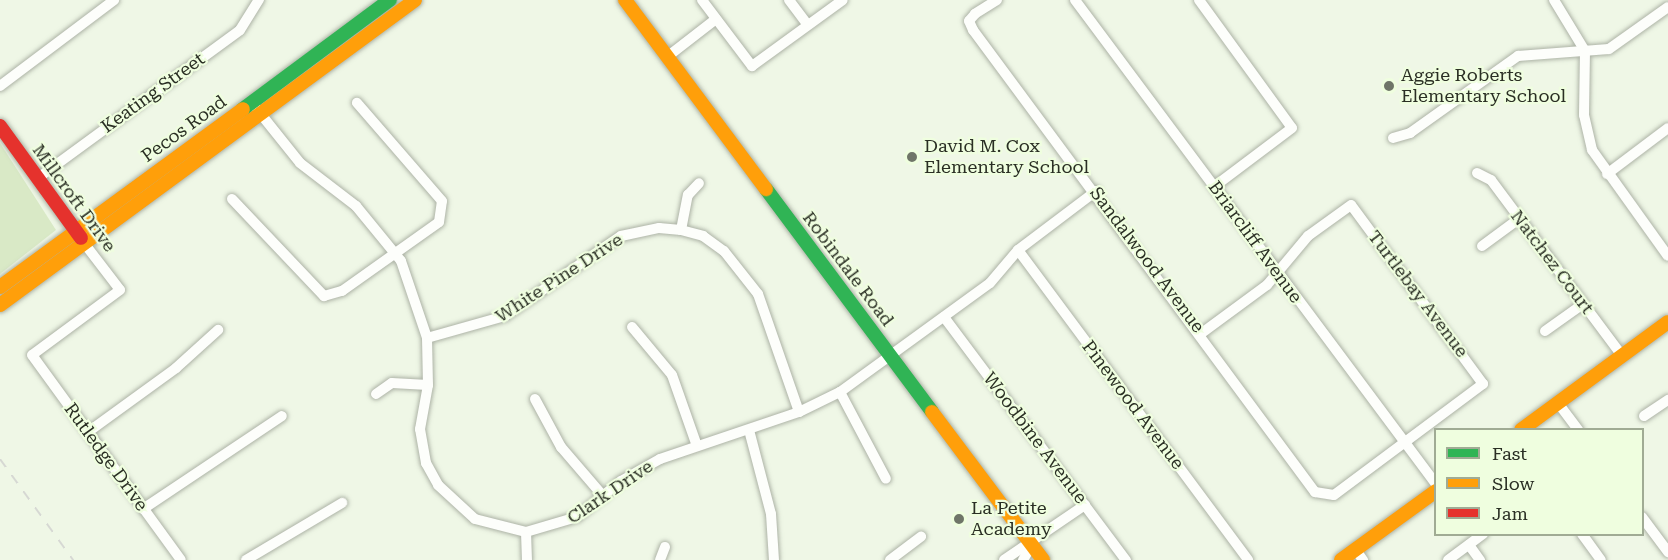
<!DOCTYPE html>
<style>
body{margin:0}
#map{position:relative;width:1668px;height:560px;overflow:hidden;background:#eff7e6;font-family:"Roboto Serif",serif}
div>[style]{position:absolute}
.green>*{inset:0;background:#d9e9c6}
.roads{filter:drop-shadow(0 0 2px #adb3a6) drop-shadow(0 0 2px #adb3a6)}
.street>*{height:10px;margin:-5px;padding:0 5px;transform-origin:5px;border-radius:5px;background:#fdfefb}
.fast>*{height:14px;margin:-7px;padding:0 7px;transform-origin:7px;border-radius:7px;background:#30b455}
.slow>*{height:14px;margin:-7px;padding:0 7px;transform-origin:7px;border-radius:7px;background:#ff9f0a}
.jam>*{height:14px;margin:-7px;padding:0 7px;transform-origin:7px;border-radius:7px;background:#e5322d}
.rail>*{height:2px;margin-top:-1px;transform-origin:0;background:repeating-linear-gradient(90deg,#d6d8d3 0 10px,transparent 0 20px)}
.dots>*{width:16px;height:16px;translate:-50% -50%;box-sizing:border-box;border:3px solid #effedf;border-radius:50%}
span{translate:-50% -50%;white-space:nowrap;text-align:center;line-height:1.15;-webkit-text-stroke:4.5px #effedf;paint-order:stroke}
.poi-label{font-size:18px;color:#2a2f24}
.left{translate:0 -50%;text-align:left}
.street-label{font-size:18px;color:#2a2f24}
.legend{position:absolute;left:1434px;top:428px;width:210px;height:108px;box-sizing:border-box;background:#effedf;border:2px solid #a0ab94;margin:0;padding:8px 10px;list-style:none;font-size:18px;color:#2a2f24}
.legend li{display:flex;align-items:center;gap:12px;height:30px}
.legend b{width:30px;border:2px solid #a0ab94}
</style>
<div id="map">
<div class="green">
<div style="clip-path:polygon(0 143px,56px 230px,0 274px)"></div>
</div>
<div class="roads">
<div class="street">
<div style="left:702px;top:0;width:83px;rotate:52.9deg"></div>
<div style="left:752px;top:66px;width:112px;rotate:-36deg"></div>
<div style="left:789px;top:0;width:31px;rotate:53deg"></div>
<div style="left:997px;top:0;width:26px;rotate:148deg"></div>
<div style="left:975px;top:14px;width:9px;rotate:131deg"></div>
<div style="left:969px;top:21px;width:10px;rotate:66deg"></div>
<div style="left:973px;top:30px;width:575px;rotate:53.49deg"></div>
<div style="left:1315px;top:492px;width:19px;rotate:9deg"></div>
<div style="left:1334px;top:495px;width:186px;rotate:-36.7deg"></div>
<div style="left:1483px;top:384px;width:222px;rotate:-126.4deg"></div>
<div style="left:1351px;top:205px;width:53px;rotate:144.2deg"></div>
<div style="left:1308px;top:236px;width:64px;rotate:129.9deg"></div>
<div style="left:1267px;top:285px;width:81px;rotate:143.6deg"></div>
<div style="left:1075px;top:0;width:604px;rotate:53.28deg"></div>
<div style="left:1199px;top:0;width:158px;rotate:54deg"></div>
<div style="left:1292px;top:128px;width:96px;rotate:143deg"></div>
<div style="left:1554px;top:0;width:60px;rotate:58.7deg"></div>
<div style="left:1585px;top:51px;width:64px;rotate:90.9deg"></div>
<div style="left:1584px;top:115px;width:36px;rotate:77deg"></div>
<div style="left:1592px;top:150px;width:130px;rotate:54.4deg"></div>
<div style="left:667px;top:57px;width:62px;rotate:-37.8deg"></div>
<div style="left:0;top:86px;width:143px;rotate:-37deg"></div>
<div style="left:256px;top:108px;width:70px;rotate:51.3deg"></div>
<div style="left:300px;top:163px;width:71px;rotate:37.5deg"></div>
<div style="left:356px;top:206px;width:71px;rotate:50.7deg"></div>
<div style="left:401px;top:261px;width:81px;rotate:71.3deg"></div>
<div style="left:427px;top:338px;width:47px;rotate:88.8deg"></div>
<div style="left:428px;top:385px;width:45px;rotate:100.3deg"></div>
<div style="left:420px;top:429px;width:35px;rotate:80deg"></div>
<div style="left:426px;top:463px;width:25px;rotate:61deg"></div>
<div style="left:438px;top:485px;width:50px;rotate:42.6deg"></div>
<div style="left:475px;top:519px;width:53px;rotate:14.3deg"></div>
<div style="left:526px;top:532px;width:53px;rotate:-16.4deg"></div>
<div style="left:577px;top:517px;width:57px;rotate:-39.3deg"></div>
<div style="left:621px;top:481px;width:45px;rotate:-29.4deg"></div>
<div style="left:660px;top:459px;width:147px;rotate:-18.7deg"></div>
<div style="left:799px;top:412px;width:46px;rotate:-26deg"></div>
<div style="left:840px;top:392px;width:185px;rotate:-36deg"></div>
<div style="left:990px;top:283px;width:43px;rotate:-49.7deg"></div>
<div style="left:1018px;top:250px;width:98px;rotate:-37.1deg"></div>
<div style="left:1393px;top:138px;width:18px;rotate:-16deg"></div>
<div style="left:1410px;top:133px;width:133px;rotate:-35.5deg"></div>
<div style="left:1518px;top:56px;width:91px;rotate:-4.4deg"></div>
<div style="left:1609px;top:49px;width:72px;rotate:-35.4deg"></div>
<div style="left:1477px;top:173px;width:16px;rotate:27deg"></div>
<div style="left:1491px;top:180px;width:219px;rotate:53.3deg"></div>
<div style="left:1607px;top:174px;width:76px;rotate:-37deg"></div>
<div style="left:38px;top:178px;width:250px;rotate:-36.2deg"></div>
<div style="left:240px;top:30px;width:36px;rotate:-58deg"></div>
<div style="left:232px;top:199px;width:134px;rotate:46.5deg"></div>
<div style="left:324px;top:296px;width:19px;rotate:-16deg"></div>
<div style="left:342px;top:291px;width:119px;rotate:-35.4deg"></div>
<div style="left:439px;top:222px;width:21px;rotate:-82deg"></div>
<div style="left:442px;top:201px;width:130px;rotate:-130.9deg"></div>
<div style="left:681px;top:230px;width:36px;rotate:-79deg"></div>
<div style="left:688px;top:195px;width:16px;rotate:-47deg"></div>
<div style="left:84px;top:243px;width:59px;rotate:52.5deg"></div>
<div style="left:120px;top:290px;width:109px;rotate:143.5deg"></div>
<div style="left:32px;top:355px;width:253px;rotate:54deg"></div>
<div style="left:1482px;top:246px;width:47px;rotate:-36.4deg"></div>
<div style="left:1018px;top:250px;width:386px;rotate:53.4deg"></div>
<div style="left:944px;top:317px;width:304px;rotate:53.2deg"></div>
<div style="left:632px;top:327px;width:62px;rotate:50.2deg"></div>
<div style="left:672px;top:375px;width:75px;rotate:70.6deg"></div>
<div style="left:1545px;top:331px;width:47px;rotate:-35.4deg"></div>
<div style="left:427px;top:338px;width:81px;rotate:-15.8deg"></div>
<div style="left:505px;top:316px;width:141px;rotate:-34.6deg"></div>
<div style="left:621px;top:236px;width:39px;rotate:-12deg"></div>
<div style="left:659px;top:228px;width:22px;rotate:5deg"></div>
<div style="left:681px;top:230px;width:23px;rotate:15deg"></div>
<div style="left:703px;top:236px;width:26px;rotate:36deg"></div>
<div style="left:724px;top:251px;width:55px;rotate:51.7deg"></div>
<div style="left:758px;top:294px;width:125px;rotate:70.8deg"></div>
<div style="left:840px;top:392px;width:98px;rotate:62.1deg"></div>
<div style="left:376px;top:394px;width:19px;rotate:-35deg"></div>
<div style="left:392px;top:383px;width:36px;rotate:3deg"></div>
<div style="left:535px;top:399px;width:55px;rotate:61.6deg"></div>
<div style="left:561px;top:447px;width:65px;rotate:49.4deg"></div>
<div style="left:1558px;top:403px;width:34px;rotate:53deg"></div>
<div style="left:1644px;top:416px;width:29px;rotate:-34deg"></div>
<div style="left:749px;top:430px;width:87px;rotate:75.3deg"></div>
<div style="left:771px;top:514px;width:46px;rotate:86.3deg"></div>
<div style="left:88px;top:432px;width:109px;rotate:-36deg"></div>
<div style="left:176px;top:368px;width:57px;rotate:-42.1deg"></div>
<div style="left:143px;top:509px;width:167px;rotate:-33.8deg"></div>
<div style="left:1642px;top:517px;width:44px;rotate:53.4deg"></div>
<div style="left:526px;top:532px;width:28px;rotate:88deg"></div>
<div style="left:1582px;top:534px;width:32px;rotate:54deg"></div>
<div style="left:1469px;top:545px;width:19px;rotate:54deg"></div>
<div style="left:1355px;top:549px;width:14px;rotate:54deg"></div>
<div style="left:246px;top:560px;width:112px;rotate:-30.7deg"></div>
<div style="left:660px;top:560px;width:14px;rotate:-69deg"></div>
<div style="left:890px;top:560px;width:39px;rotate:-37deg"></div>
<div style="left:1004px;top:560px;width:98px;rotate:-34.2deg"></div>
<div style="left:1023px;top:560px;width:17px;rotate:-59deg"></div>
<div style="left:1448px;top:560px;width:44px;rotate:-36.6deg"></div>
</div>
<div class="fast">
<div style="left:243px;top:109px;width:183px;rotate:-36.6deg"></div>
<div style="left:766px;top:189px;width:278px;rotate:53.3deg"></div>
</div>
<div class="slow">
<div style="left:625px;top:0;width:236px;rotate:53.3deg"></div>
<div style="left:0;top:287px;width:301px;rotate:-36.2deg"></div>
<div style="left:0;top:305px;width:515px;rotate:-36.31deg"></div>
<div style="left:932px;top:412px;width:185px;rotate:53.1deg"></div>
<div style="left:1521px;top:430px;width:182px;rotate:-36.3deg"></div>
<div style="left:1341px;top:560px;width:117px;rotate:-36deg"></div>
</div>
<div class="jam">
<div style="left:0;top:126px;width:138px;rotate:54.1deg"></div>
</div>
</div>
<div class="rail">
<div style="left:0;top:459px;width:125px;rotate:54.1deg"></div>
</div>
<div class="dots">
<div style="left:1389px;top:86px;background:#6f7568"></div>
<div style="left:912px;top:157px;background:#6f7568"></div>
<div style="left:959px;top:519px;background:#6f7568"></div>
</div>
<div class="poi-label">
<span class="left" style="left:1401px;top:86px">Aggie Roberts<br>Elementary School</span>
<span class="left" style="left:924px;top:157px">David M. Cox<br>Elementary School</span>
<span class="left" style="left:971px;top:519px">La Petite<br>Academy</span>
</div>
<div class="street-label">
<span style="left:153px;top:93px;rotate:-36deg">Keating Street</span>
<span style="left:184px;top:129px;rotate:-36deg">Pecos Road</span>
<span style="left:74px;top:198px;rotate:54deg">Millcroft Drive</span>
<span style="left:1255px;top:242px;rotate:54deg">Briarcliff Avenue</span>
<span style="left:1147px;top:260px;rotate:53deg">Sandalwood Avenue</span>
<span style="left:1552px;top:262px;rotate:53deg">Natchez Court</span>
<span style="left:848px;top:269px;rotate:53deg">Robindale Road</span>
<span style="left:559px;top:278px;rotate:-33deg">White Pine Drive</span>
<span style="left:1418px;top:294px;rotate:53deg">Turtlebay Avenue</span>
<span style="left:1133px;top:405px;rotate:53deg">Pinewood Avenue</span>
<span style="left:1035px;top:438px;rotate:53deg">Woodbine Avenue</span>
<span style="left:106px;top:457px;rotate:54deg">Rutledge Drive</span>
<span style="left:610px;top:492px;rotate:-34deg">Clark Drive</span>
</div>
<ul class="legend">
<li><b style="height:8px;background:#30b455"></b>Fast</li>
<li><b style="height:8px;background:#ff9f0a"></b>Slow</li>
<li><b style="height:8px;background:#e5322d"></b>Jam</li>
</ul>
</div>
